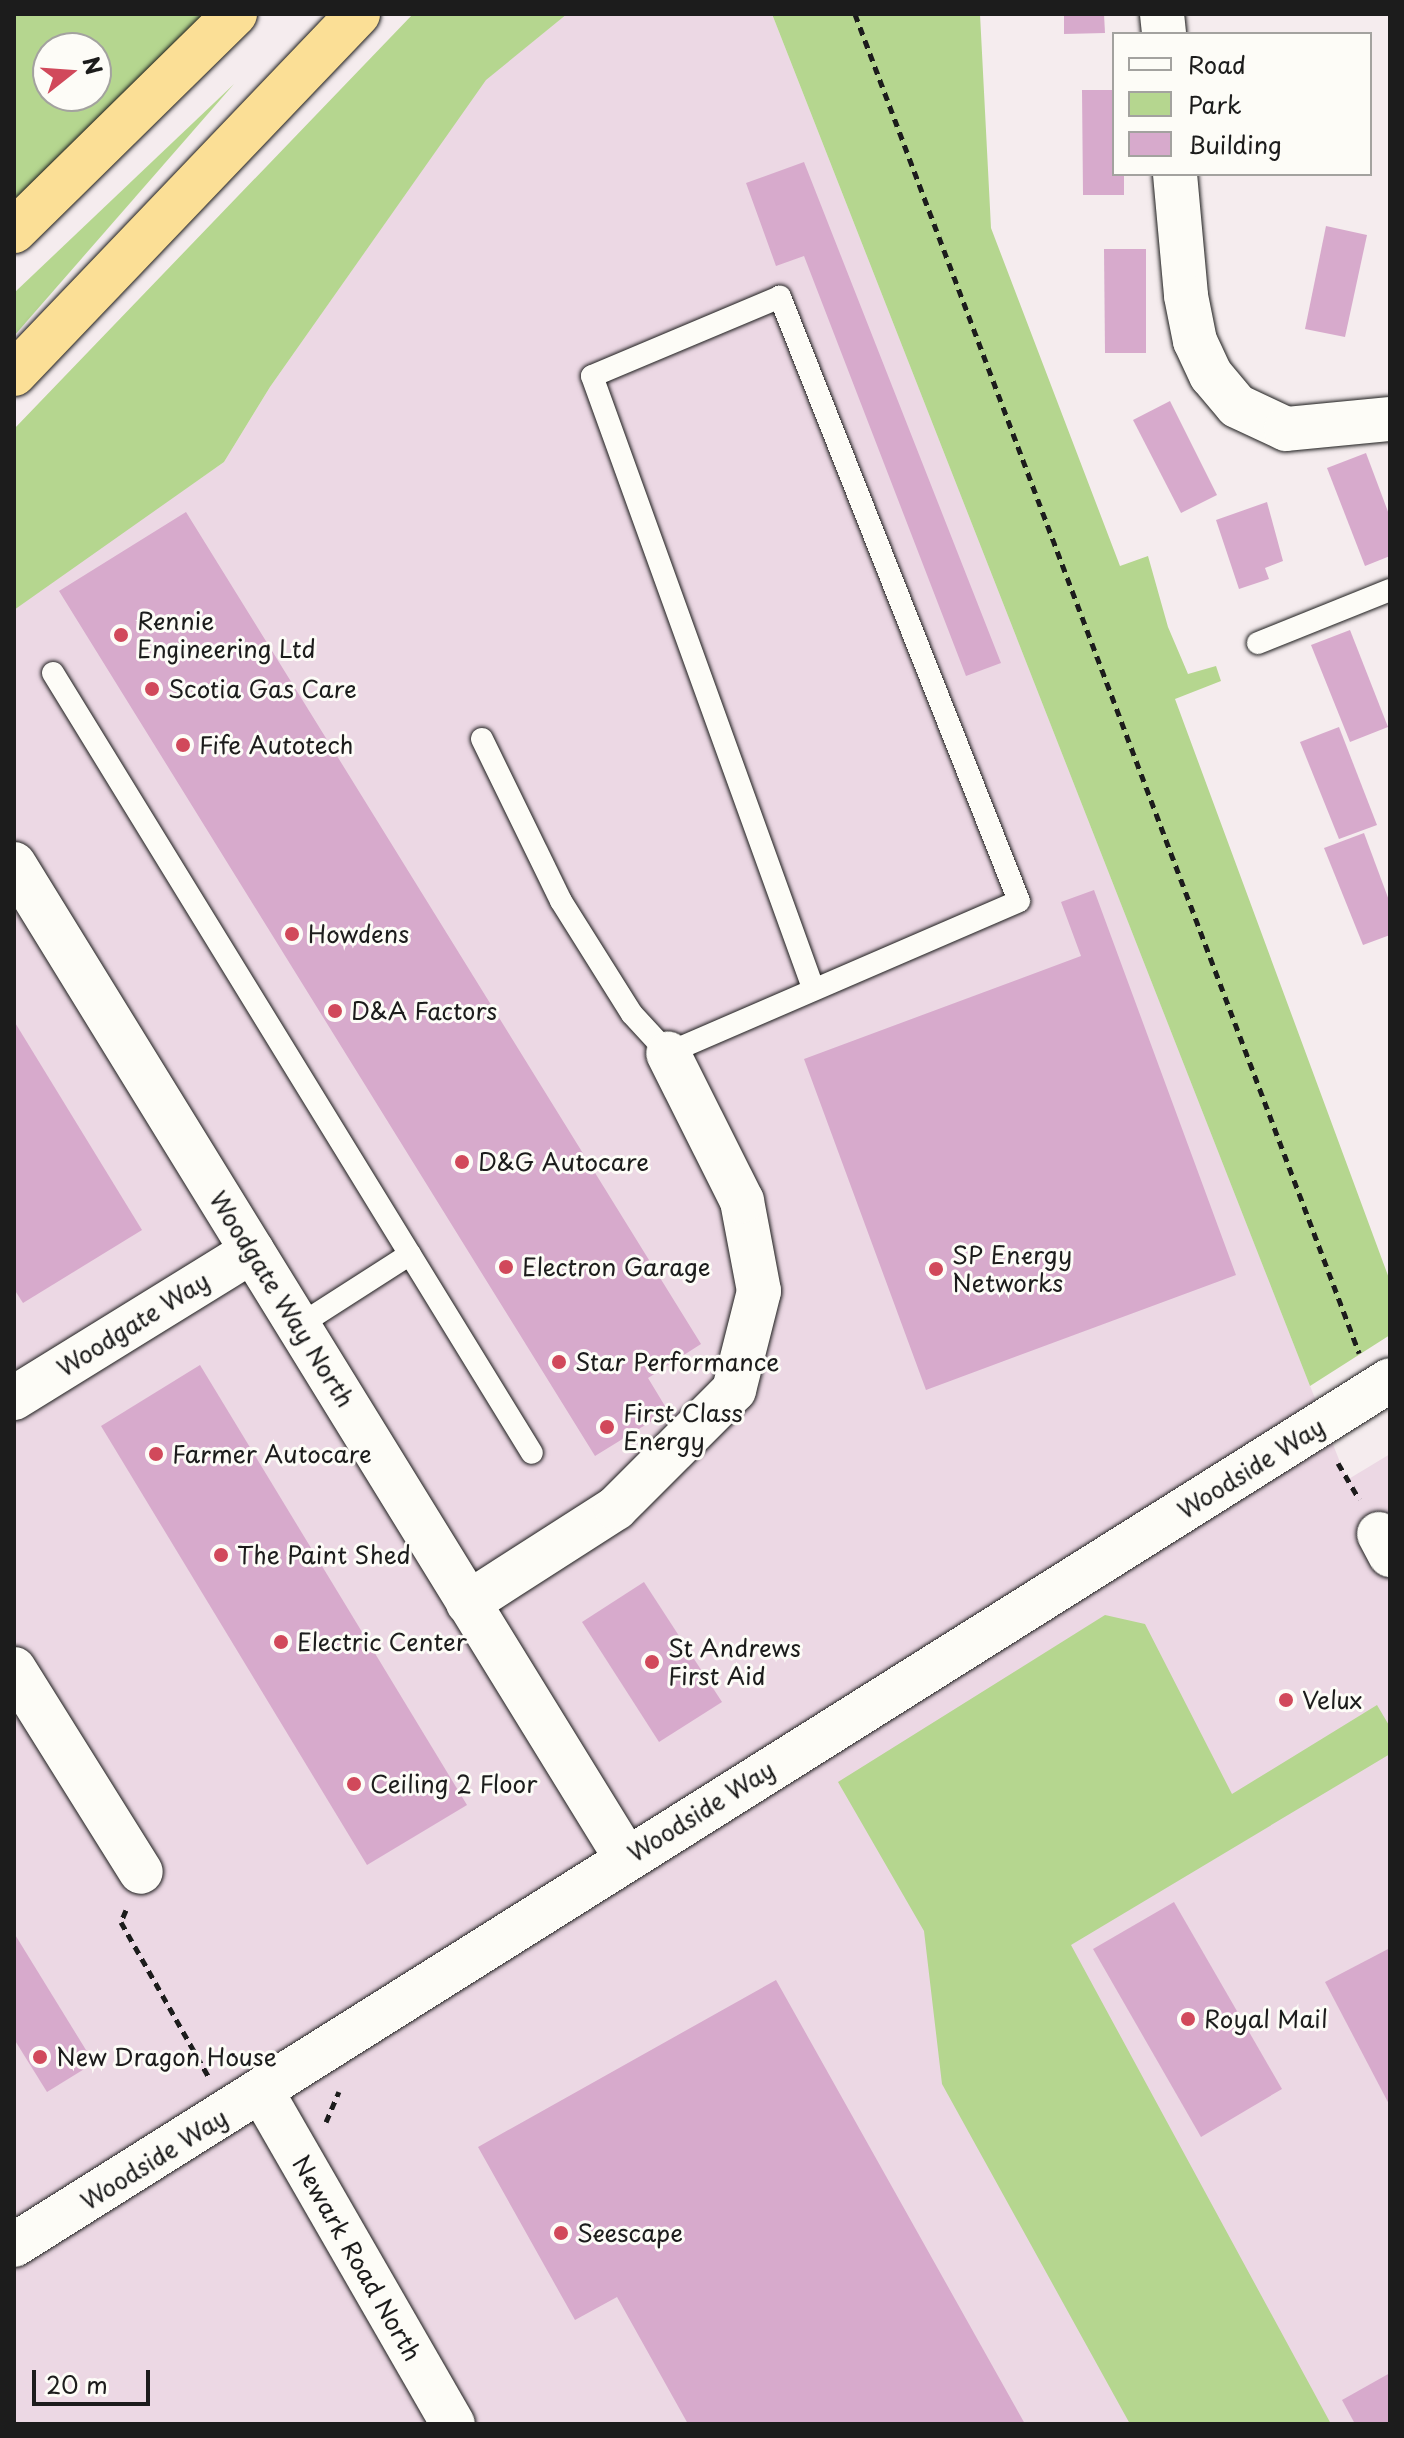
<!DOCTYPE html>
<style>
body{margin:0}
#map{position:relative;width:1404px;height:2438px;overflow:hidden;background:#f5ecee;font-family:"Playpen Sans",sans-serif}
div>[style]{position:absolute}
.built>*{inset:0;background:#ecd8e4}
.green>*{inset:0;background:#b5d68f}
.building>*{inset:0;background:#d7aacc}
.path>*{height:5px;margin-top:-2.5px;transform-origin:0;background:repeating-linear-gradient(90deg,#1c1c1c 0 8px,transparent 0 14px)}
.roads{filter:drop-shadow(0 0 2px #1c1c1c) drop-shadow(0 0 2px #1c1c1c)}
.lane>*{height:22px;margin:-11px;padding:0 11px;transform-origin:11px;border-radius:11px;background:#fdfcf7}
.street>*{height:44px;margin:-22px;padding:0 22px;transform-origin:22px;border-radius:22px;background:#fdfcf7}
.secondary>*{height:44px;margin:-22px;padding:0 22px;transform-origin:22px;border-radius:22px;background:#fdfcf7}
.highway>*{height:44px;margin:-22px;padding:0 22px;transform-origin:22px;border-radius:22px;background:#fbdf96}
.dots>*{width:22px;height:22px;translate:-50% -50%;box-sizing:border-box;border:4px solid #fdfcf7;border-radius:50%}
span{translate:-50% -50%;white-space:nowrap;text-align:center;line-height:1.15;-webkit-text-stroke:6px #fdfcf7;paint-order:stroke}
.poi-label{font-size:24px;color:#1c1c1c}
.left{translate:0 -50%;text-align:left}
.street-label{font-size:24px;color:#1c1c1c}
.frame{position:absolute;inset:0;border:16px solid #1c1c1c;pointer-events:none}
.legend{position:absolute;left:1112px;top:32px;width:260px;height:144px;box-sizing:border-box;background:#fdfcf7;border:2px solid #a3a29f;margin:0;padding:10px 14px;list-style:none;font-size:24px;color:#1c1c1c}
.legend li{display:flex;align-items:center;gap:16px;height:40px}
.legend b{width:40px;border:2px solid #a3a29f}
.north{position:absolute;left:32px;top:32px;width:80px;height:80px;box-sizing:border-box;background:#fdfcf7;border:2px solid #a3a29f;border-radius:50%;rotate:73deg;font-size:22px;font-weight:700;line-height:32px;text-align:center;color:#1c1c1c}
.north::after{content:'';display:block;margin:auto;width:28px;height:36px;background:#d1495b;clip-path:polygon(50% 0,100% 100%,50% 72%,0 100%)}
.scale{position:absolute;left:32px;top:2370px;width:118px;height:36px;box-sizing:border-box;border:4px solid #1c1c1c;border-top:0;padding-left:10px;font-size:24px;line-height:28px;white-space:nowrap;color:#1c1c1c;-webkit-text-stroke:6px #fdfcf7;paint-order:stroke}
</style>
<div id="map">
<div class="built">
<div style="clip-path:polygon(567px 14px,772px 14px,1347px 1480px,1390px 1454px,1390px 2424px,14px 2424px,14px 607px,224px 462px,270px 387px,486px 79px)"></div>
</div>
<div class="green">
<div style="clip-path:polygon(evenodd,14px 14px,204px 14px,14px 201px,14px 14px,48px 48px,96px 48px,96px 96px,48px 96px,48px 48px)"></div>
<div style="clip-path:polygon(413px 14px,567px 14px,486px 80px,270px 387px,224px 462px,14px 610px,14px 429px)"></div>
<div style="clip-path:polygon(772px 14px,980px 14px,991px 228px,1120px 566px,1148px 556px,1168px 627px,1188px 674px,1216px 666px,1221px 681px,1175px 699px,1390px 1281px,1390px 1335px,1310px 1386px)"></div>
<div style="clip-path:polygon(234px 84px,14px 336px,14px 293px)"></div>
<div style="clip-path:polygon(1105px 1615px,1145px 1624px,1232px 1794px,1377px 1705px,1390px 1727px,1390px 1754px,1071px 1945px,1331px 2424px,1130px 2424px,942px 2084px,924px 1931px,838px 1782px)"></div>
</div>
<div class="building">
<div style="clip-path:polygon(1064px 14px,1104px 14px,1105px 33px,1064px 34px)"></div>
<div style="clip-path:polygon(1082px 90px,1114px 90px,1114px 174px,1124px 174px,1124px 195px,1083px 195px)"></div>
<div style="clip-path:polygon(804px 162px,1001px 663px,966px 676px,804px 256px,776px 266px,746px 183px)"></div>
<div style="clip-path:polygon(1326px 226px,1367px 235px,1345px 337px,1305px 329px)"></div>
<div style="clip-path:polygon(1104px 249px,1146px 249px,1146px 353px,1105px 353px)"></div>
<div style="clip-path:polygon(1170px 401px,1217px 495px,1181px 513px,1133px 420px)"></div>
<div style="clip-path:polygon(1366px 453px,1390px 517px,1390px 556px,1365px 566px,1327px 468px)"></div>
<div style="clip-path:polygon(1267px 502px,1283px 561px,1265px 568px,1269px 579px,1239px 589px,1216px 520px)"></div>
<div style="clip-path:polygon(186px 512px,701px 1344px,648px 1378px,668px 1411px,595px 1456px,59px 591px)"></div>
<div style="clip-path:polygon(1350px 630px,1388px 727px,1350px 742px,1311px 645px)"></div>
<div style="clip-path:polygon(1339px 727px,1377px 825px,1339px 839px,1300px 742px)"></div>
<div style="clip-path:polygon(1364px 833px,1390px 903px,1390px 935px,1363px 945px,1324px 848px)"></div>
<div style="clip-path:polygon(1094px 890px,1236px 1275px,926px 1390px,804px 1059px,1081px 956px,1061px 902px)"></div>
<div style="clip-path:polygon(14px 1021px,142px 1230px,23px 1303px,14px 1289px)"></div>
<div style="clip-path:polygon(200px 1365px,467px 1805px,367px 1865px,101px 1426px)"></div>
<div style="clip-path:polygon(644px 1582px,722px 1702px,659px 1742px,582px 1622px)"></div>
<div style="clip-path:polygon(1174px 1902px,1282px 2089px,1201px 2137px,1093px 1949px)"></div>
<div style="clip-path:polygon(14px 1933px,94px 2063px,47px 2092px,14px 2039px)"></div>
<div style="clip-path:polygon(1390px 1948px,1390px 2106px,1325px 1982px)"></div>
<div style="clip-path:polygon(776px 1980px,1025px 2424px,688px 2424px,617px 2297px,575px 2320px,478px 2147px)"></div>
<div style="clip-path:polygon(1390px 2373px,1390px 2424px,1355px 2424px,1342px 2400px)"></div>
</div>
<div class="path">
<div style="left:855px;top:14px;width:1431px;rotate:69.37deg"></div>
<div style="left:1338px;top:1463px;width:42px;rotate:59.7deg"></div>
<div style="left:126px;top:1910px;width:13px;rotate:113deg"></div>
<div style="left:121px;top:1922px;width:177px;rotate:60.5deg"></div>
<div style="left:326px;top:2122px;width:33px;rotate:-67deg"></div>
</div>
<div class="roads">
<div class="lane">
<div style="left:1258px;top:643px;width:142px;rotate:-21.9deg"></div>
<div style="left:53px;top:673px;width:915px;rotate:58.45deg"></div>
<div style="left:482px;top:739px;width:180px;rotate:64deg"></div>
<div style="left:561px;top:901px;width:133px;rotate:57.9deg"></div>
<div style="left:632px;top:1014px;width:53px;rotate:47.3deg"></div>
<div style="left:668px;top:1053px;width:382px;rotate:-23.4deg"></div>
<div style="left:1019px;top:901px;width:650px;rotate:-111.59deg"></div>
<div style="left:780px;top:297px;width:204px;rotate:157.2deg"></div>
<div style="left:592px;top:376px;width:651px;rotate:70.14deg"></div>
<div style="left:298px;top:1326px;width:133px;rotate:-32.7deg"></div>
</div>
<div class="street">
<div style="left:1162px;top:14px;width:20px;rotate:84deg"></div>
<div style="left:1175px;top:174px;width:122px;rotate:84.8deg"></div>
<div style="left:1186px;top:296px;width:46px;rotate:78.7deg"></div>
<div style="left:1195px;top:341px;width:38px;rotate:65deg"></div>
<div style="left:1211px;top:375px;width:40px;rotate:50deg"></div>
<div style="left:1237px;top:406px;width:54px;rotate:25.1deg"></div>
<div style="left:1286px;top:429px;width:104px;rotate:-5.5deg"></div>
<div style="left:14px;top:864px;width:1167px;rotate:58.38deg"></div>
<div style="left:14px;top:1398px;width:280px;rotate:-31.7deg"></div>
<div style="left:1379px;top:1534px;width:24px;rotate:62deg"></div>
<div style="left:468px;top:1603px;width:176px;rotate:-32.7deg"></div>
<div style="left:616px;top:1508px;width:167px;rotate:-45deg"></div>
<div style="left:734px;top:1390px;width:102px;rotate:-75.8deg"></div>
<div style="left:759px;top:1291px;width:92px;rotate:-100.7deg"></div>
<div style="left:742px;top:1201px;width:165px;rotate:-116.6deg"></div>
<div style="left:14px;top:1669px;width:239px;rotate:58deg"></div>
<div style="left:262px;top:2092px;width:383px;rotate:60.1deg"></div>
</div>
<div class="secondary">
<div style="left:14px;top:2245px;width:1625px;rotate:-32.15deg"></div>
</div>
<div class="highway">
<div style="left:14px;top:231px;width:310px;rotate:-44.5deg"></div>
<div style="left:14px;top:374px;width:498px;rotate:-46.3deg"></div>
</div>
</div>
<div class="dots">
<div style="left:121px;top:635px;background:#d1495b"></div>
<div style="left:152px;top:689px;background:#d1495b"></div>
<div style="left:183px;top:745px;background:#d1495b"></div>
<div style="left:292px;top:934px;background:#d1495b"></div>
<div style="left:335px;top:1011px;background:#d1495b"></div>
<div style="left:462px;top:1162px;background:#d1495b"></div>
<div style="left:506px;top:1267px;background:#d1495b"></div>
<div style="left:936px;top:1269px;background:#d1495b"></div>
<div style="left:559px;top:1362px;background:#d1495b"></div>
<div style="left:607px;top:1427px;background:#d1495b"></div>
<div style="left:156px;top:1454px;background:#d1495b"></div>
<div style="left:221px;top:1555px;background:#d1495b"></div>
<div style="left:281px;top:1642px;background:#d1495b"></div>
<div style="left:652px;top:1662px;background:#d1495b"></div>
<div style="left:1286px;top:1700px;background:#d1495b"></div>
<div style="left:354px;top:1784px;background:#d1495b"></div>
<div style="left:1188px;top:2019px;background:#d1495b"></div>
<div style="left:40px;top:2057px;background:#d1495b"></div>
<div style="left:561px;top:2233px;background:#d1495b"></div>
</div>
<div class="poi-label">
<span class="left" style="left:137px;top:635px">Rennie<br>Engineering Ltd</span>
<span class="left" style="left:168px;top:689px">Scotia Gas Care</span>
<span class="left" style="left:199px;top:745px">Fife Autotech</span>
<span class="left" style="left:308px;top:934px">Howdens</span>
<span class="left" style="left:351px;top:1011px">D&amp;A Factors</span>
<span class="left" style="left:478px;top:1162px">D&amp;G Autocare</span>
<span class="left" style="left:952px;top:1269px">SP Energy<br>Networks</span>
<span class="left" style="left:522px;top:1267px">Electron Garage</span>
<span class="left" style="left:575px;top:1362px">Star Performance</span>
<span class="left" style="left:623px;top:1427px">First Class<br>Energy</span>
<span class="left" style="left:172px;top:1454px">Farmer Autocare</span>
<span class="left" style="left:237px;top:1555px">The Paint Shed</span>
<span class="left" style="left:297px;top:1642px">Electric Center</span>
<span class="left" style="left:668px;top:1662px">St Andrews<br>First Aid</span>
<span class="left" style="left:1302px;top:1700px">Velux</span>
<span class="left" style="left:370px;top:1784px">Ceiling 2 Floor</span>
<span class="left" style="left:1204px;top:2019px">Royal Mail</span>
<span class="left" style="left:56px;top:2057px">New Dragon House</span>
<span class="left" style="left:577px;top:2233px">Seescape</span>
</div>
<div class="street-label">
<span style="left:282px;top:1299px;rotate:58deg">Woodgate Way North</span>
<span style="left:133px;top:1324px;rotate:-32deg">Woodgate Way</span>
<span style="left:1251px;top:1468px;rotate:-32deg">Woodside Way</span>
<span style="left:701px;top:1811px;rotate:-32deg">Woodside Way</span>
<span style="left:154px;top:2159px;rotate:-32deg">Woodside Way</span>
<span style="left:357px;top:2258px;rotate:60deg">Newark Road North</span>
</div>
<div class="frame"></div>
<ul class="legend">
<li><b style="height:10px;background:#fdfcf7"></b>Road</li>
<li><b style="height:22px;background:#b5d68f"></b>Park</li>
<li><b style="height:22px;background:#d7aacc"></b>Building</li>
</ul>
<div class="north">N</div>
<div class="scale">20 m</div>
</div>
